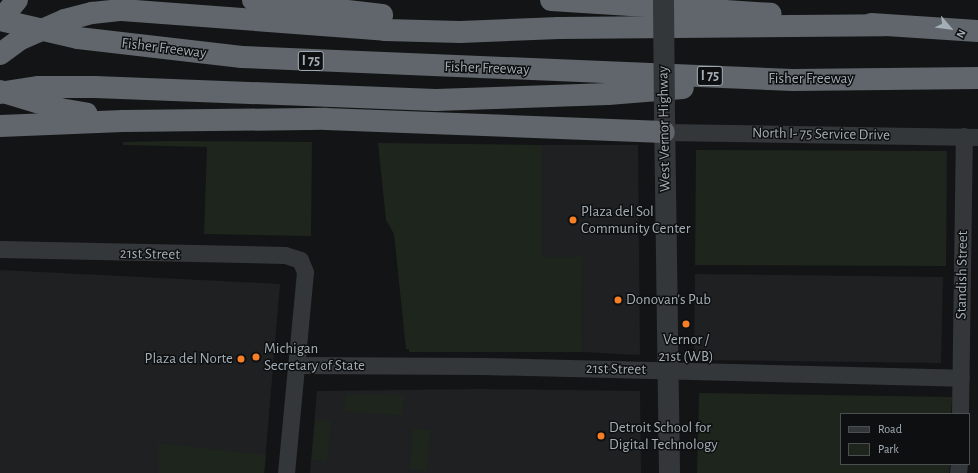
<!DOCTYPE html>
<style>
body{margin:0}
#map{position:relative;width:978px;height:473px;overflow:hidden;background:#131415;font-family:"Alegreya Sans",sans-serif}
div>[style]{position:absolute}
.built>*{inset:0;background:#1f2022}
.green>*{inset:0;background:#1e251d}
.minor>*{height:17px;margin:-8.5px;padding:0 8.5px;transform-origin:8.5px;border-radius:8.5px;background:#34373a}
.tertiary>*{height:21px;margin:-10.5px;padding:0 10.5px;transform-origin:10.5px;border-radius:10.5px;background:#34373a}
.motorway>*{height:22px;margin:-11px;padding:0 11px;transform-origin:11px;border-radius:11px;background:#60666b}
.tertiary-bridge>*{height:21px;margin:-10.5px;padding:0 10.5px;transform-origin:10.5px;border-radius:10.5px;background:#34373a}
.motorway-bridge>*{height:22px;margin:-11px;padding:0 11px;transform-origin:11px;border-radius:11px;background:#60666b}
.dots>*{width:11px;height:11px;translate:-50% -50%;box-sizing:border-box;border:2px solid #0e0f10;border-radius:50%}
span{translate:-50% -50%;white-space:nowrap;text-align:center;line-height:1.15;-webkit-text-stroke:3px #0e0f10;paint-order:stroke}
.shield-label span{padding:1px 3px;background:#0e0f10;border:1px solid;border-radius:3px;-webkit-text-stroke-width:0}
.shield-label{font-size:14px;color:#a4aeb6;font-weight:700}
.street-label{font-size:15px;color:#a4aeb6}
.poi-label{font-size:15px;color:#a4aeb6}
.left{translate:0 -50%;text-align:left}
.right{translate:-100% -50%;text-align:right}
.legend{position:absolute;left:840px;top:413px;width:130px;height:52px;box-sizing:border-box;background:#0e0f10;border:1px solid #4a4f52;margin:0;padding:5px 7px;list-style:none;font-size:12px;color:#a4aeb6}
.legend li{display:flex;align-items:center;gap:8px;height:20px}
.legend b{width:20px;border:1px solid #4a4f52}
.north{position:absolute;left:930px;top:8px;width:40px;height:40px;-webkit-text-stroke:3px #0e0f10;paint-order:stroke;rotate:118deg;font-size:11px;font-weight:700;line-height:16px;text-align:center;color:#a4aeb6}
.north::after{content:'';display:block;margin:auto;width:14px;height:18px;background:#a4aeb6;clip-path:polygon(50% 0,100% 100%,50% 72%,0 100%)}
</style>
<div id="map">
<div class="built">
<div style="clip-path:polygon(541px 145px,638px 145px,640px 355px,582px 352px,583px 257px,541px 257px)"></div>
<div style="clip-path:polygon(0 270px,280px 284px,264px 473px,0 473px)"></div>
<div style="clip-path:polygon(695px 274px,943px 277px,941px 363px,694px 360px)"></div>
<div style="clip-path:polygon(480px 389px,640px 391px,641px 473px,310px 473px,317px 391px)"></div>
</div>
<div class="green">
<div style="clip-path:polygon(171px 141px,312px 142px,311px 236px,204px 234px,207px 147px,123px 145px,123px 142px)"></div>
<div style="clip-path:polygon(378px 143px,541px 145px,541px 257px,583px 257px,582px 352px,409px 352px,409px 349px,406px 349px,394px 234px,386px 220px)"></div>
<div style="clip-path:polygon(696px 150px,947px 151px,946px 266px,695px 265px)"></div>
<div style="clip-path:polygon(699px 393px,952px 397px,951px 414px,841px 414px,841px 464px,950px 464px,949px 473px,697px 473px)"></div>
<div style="clip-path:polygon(346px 394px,404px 395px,402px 416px,344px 411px)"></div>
<div style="clip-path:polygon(316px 419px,331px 421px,327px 461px,312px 460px)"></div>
<div style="clip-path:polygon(413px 428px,430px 430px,427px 471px,410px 470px)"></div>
<div style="clip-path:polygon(158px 443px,266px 455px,264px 473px,159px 473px)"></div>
</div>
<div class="minor">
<div style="left:664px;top:132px;width:314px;rotate:0.9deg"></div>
<div style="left:0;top:249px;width:285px;rotate:1.2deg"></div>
<div style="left:285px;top:255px;width:16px;rotate:18deg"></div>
<div style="left:300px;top:260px;width:13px;rotate:67deg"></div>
<div style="left:305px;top:272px;width:202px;rotate:95.4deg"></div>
<div style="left:295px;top:365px;width:189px;rotate:0.3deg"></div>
<div style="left:484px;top:366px;width:477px;rotate:1.4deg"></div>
<div style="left:960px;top:414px;width:278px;rotate:-89.2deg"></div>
<div style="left:958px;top:473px;width:9px;rotate:-84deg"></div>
</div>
<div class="tertiary">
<div style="left:664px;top:114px;width:359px;rotate:89.2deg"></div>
</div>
<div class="motorway">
<div style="left:17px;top:0;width:26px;rotate:130deg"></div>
<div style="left:0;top:20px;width:80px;rotate:13deg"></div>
<div style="left:78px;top:38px;width:165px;rotate:6.6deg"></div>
<div style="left:242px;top:57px;width:551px;rotate:2.39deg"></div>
<div style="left:793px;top:80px;width:185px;rotate:-0.6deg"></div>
<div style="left:253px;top:0;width:130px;rotate:6.6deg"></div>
<div style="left:551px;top:0;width:220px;rotate:3.6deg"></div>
<div style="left:122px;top:10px;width:264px;rotate:4.3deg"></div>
<div style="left:385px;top:30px;width:75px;rotate:1.5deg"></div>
<div style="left:460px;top:32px;width:99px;rotate:-2.3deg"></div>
<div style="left:559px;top:28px;width:326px;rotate:-0.5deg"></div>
<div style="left:871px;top:24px;width:107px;rotate:3.7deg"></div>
<div style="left:95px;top:87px;width:341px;rotate:2.2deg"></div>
<div style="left:436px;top:100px;width:172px;rotate:-2deg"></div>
<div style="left:608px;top:94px;width:75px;rotate:-4.6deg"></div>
<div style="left:0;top:91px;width:63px;rotate:16.7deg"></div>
<div style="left:60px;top:109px;width:27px;rotate:10deg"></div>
<div style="left:0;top:126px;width:123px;rotate:-2.3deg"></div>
<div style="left:123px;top:121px;width:203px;rotate:-0.6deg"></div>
<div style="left:326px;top:119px;width:338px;rotate:2.2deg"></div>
</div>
<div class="tertiary-bridge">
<div style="left:663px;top:0;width:112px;rotate:89.5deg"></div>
</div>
<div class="motorway-bridge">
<div style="left:0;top:54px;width:26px;rotate:-36deg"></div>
<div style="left:21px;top:39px;width:48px;rotate:-23.4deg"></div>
<div style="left:65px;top:20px;width:28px;rotate:-15deg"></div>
<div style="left:92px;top:13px;width:30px;rotate:-6deg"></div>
<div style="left:0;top:93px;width:39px;rotate:-9deg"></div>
<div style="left:39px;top:87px;width:56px"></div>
</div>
<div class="dots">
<div style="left:573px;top:220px;background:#f97f27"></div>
<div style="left:618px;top:300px;background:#f97f27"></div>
<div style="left:686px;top:324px;background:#f97f27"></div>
<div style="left:256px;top:357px;background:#f97f27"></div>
<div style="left:241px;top:359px;background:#f97f27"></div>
<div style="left:601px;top:436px;background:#f97f27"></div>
</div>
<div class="shield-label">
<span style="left:311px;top:61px">I 75</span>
<span style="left:710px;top:76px">I 75</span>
</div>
<div class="street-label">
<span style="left:164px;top:48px;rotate:7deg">Fisher Freeway</span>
<span style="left:487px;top:68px;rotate:2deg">Fisher Freeway</span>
<span style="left:811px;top:79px">Fisher Freeway</span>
<span style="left:664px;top:129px;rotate:-91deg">West Vernor Highway</span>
<span style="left:821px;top:134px;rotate:1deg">North I- 75 Service Drive</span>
<span style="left:150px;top:254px;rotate:1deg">21st Street</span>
<span style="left:962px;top:275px;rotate:-89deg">Standish Street</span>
<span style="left:616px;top:369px;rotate:1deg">21st Street</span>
</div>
<div class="poi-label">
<span class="left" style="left:581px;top:220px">Plaza del Sol<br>Community Center</span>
<span class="left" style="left:626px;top:300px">Donovan's Pub</span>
<span style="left:686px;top:348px">Vernor /<br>21st (WB)</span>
<span class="left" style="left:264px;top:357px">Michigan<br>Secretary of State</span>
<span class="right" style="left:233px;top:359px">Plaza del Norte</span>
<span class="left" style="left:609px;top:436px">Detroit School for<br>Digital Technology</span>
</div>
<ul class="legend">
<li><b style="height:5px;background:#34373a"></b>Road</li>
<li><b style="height:11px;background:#1e251d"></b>Park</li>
</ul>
<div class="north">N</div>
</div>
